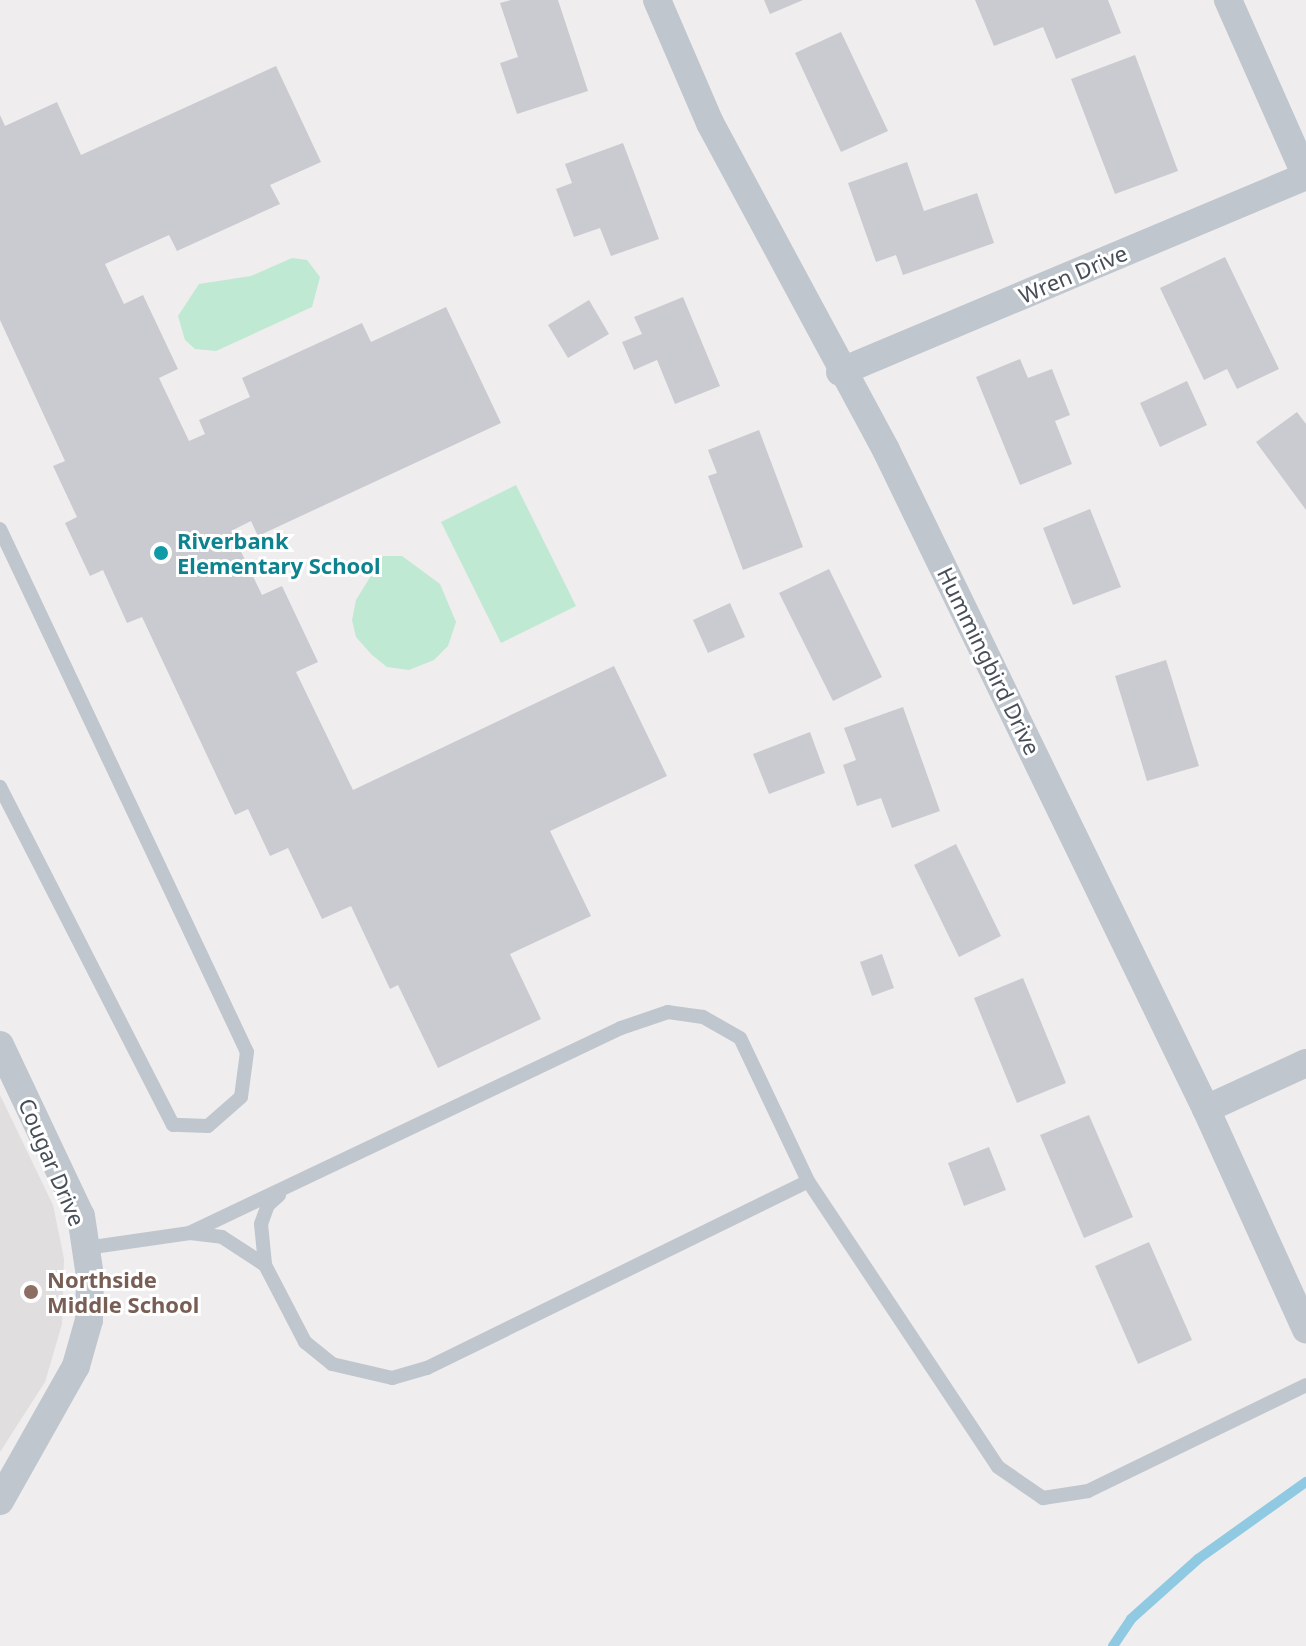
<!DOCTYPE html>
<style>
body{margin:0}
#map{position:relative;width:1306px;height:1646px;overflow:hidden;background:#efeded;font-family:"Noto Sans",sans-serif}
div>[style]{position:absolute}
.education>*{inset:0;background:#e0dede}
.green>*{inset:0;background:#bfe9d3}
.stream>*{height:10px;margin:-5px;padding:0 5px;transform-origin:5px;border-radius:5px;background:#90cae2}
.building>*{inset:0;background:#cacbd1}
.service>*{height:14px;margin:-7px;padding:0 7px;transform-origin:7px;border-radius:7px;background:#bfc6ce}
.minor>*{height:28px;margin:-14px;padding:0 14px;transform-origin:14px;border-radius:14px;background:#bfc6ce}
.dots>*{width:22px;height:22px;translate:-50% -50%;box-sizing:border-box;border:4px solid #fff;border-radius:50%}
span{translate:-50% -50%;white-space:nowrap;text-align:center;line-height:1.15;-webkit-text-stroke:6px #fff;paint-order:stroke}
.street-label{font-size:22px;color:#474e58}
.culture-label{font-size:22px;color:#0d838f;font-weight:700}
.left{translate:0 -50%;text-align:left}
.education-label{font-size:22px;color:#785e54;font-weight:700}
</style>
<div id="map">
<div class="education">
<div style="clip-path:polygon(0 1095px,53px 1205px,64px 1259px,62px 1324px,45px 1382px,0 1452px)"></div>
</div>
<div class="green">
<div style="clip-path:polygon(292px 258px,307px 260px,320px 277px,312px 307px,216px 351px,195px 349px,185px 340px,178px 316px,199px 284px,251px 276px)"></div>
<div style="clip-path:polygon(516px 485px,576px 606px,501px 643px,441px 522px)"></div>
<div style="clip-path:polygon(383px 556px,402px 556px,440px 584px,456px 622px,448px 646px,434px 660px,409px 670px,387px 667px,372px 655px,356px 637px,352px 620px,356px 600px)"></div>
</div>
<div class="stream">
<div style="left:1113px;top:1646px;width:32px;rotate:-56deg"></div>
<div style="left:1131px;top:1619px;width:90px;rotate:-41.8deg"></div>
<div style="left:1198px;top:1559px;width:133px;rotate:-35.5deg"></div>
</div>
<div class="building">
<div style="clip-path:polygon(511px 0,558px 0,588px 91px,517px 114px,500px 63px,518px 57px,500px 3px)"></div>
<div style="clip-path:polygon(764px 0,803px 0,770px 14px)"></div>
<div style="clip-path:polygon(975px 0,1108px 0,1121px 33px,1056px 59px,1043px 27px,994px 46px)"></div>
<div style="clip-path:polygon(841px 32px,888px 131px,841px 152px,795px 53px)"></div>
<div style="clip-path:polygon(1135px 55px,1178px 171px,1115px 194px,1071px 79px)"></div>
<div style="clip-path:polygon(276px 66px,321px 162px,270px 185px,280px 204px,177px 251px,169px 235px,105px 264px,124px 304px,143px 295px,178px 369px,159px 378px,189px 441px,205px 434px,199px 420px,250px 397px,242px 378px,362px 323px,371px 342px,446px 307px,501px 423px,258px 536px,251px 521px,231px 531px,262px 595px,282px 586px,318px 662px,296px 672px,353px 790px,614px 666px,667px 776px,550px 831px,591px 916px,510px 954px,541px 1019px,438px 1068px,398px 985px,390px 989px,351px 906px,322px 919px,288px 848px,270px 856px,248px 809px,235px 815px,142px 617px,127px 623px,103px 570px,90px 576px,65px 523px,77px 517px,53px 466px,65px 461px,0 320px,0 115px,5px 126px,57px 102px,81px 155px)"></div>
<div style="clip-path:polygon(623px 143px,659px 239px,611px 256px,600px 228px,574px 237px,556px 189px,572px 183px,565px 164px)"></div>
<div style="clip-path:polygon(907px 162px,924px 211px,977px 193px,994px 243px,903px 275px,896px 255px,876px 262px,848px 183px)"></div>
<div style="clip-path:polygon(1225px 257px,1279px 369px,1237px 389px,1227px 369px,1204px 380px,1160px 288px)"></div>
<div style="clip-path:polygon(683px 297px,720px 386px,675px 404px,657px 360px,634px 370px,622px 342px,642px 334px,634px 317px)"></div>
<div style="clip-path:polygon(589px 300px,609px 334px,568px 358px,548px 325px)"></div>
<div style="clip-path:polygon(1020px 359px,1028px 378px,1052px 369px,1070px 415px,1055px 421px,1072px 464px,1020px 485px,976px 377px)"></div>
<div style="clip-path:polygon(1187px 381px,1207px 425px,1160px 447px,1140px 403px)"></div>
<div style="clip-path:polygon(1297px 412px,1306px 424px,1306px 510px,1256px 442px)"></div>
<div style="clip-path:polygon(759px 430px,803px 547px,743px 570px,708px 476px,717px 473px,708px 450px)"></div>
<div style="clip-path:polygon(1090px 509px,1121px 587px,1073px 605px,1043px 528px)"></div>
<div style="clip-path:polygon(829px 569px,882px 677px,833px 701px,779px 593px)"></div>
<div style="clip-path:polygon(730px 603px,745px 637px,708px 653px,693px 620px)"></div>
<div style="clip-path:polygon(1166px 660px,1199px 766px,1147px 781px,1115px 676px)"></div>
<div style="clip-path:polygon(903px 707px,940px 811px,892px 828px,881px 798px,857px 806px,843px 765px,856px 760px,844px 728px)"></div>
<div style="clip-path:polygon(810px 732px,825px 773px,769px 794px,753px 754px)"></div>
<div style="clip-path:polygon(956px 844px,1001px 936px,959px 957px,914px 865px)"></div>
<div style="clip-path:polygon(882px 954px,894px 988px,872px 996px,860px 962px)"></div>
<div style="clip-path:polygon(1023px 978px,1066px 1083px,1017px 1103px,974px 998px)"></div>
<div style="clip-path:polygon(1089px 1115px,1133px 1217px,1084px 1238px,1040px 1135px)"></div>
<div style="clip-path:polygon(989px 1147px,1006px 1190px,964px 1206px,948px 1163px)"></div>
<div style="clip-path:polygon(1149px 1242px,1192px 1340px,1138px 1364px,1095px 1266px)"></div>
</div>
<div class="service">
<div style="left:0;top:529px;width:578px;rotate:64.72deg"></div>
<div style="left:247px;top:1052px;width:45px;rotate:97.6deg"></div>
<div style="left:241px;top:1097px;width:44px;rotate:138.7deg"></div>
<div style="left:208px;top:1126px;width:35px;rotate:-178deg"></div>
<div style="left:173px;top:1125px;width:380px;rotate:-117.1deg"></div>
<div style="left:808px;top:1181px;width:343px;rotate:56.4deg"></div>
<div style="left:998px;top:1467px;width:55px;rotate:34.6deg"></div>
<div style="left:1043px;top:1498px;width:46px;rotate:-8.8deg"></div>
<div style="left:1088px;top:1491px;width:242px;rotate:-25.9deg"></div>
<div style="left:86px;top:1248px;width:105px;rotate:-8.2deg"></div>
<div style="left:190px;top:1233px;width:32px;rotate:7deg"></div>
<div style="left:222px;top:1237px;width:51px;rotate:33.1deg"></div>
<div style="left:265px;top:1265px;width:87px;rotate:62.5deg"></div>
<div style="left:305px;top:1342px;width:35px;rotate:39deg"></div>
<div style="left:332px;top:1364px;width:62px;rotate:13.1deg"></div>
<div style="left:392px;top:1378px;width:36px;rotate:-16deg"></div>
<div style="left:427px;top:1368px;width:424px;rotate:-26.1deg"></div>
<div style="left:808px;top:1181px;width:158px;rotate:-115.4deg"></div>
<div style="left:740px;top:1038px;width:43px;rotate:-150.4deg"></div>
<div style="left:703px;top:1017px;width:35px;rotate:-172deg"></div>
<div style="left:668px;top:1012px;width:50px;rotate:161.2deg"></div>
<div style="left:621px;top:1028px;width:477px;rotate:154.6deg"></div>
<div style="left:265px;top:1264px;width:40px;rotate:-95.7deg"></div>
<div style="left:261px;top:1224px;width:20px;rotate:-70deg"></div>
<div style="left:268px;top:1205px;width:15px;rotate:-42deg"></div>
</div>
<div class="minor">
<div style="left:657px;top:0;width:134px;rotate:66.7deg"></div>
<div style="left:710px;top:123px;width:371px;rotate:61.7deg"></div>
<div style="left:886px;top:450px;width:733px;rotate:64.1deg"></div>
<div style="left:1206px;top:1109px;width:242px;rotate:65.6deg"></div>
<div style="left:840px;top:372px;width:506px;rotate:-22.81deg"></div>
<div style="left:1306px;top:176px;width:193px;rotate:-113.9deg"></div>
<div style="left:0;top:1045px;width:189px;rotate:64.7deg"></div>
<div style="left:81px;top:1216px;width:61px;rotate:81.5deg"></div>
<div style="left:90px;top:1276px;width:44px;rotate:91.3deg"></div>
<div style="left:89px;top:1320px;width:48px;rotate:105.8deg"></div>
<div style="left:76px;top:1366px;width:155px;rotate:119.4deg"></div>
<div style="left:1206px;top:1109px;width:110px;rotate:-24.7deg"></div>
</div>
<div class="dots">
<div style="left:161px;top:553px;background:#0f9aa8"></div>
<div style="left:31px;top:1292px;background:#8d6e63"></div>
</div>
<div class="street-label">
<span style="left:1073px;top:274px;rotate:-23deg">Wren Drive</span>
<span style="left:989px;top:661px;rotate:64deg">Hummingbird Drive</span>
<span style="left:52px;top:1162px;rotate:67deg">Cougar Drive</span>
</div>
<div class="culture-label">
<span class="left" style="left:177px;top:553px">Riverbank<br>Elementary School</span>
</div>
<div class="education-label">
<span class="left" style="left:47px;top:1292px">Northside<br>Middle School</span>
</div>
</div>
